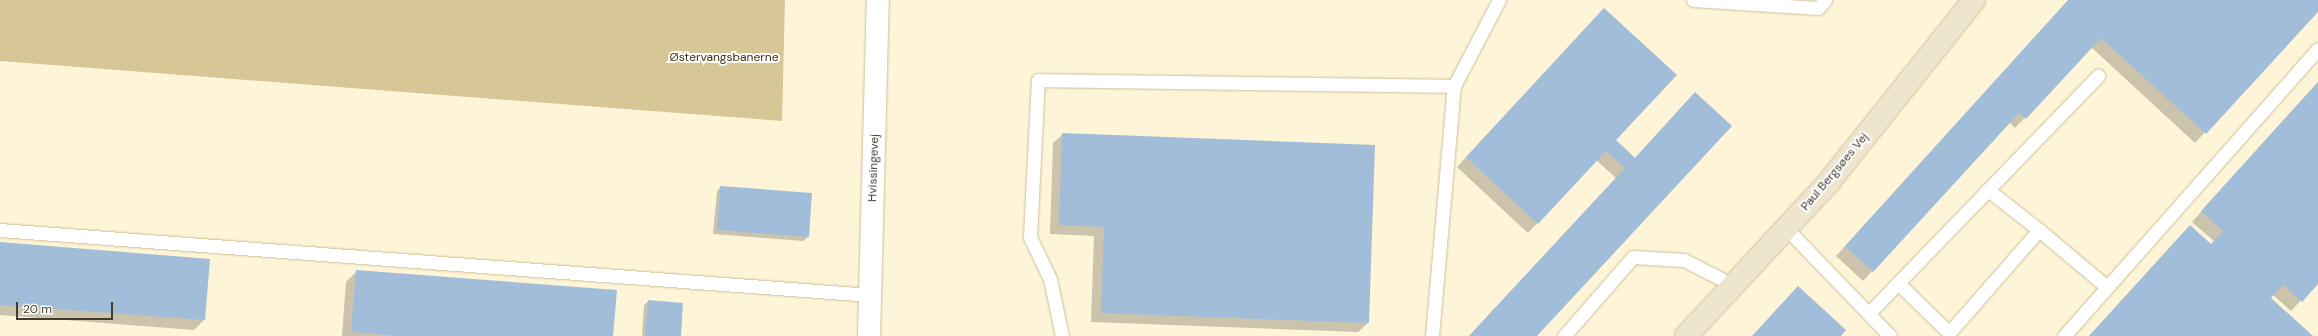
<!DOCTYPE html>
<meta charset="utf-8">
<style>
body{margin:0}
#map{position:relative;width:2318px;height:336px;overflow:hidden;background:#fef4d7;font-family:"DM Sans",sans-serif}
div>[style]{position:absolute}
.green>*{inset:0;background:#d7c796}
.shadow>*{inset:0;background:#0003}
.building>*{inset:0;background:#a2bdd9}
.roads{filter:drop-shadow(0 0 1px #ccc09c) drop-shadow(0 0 1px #ccc09c)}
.lane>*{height:13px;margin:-6.5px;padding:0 6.5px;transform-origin:6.5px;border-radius:6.5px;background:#fff}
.street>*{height:22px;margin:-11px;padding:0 11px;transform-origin:11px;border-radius:11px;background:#fff}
.secondary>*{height:22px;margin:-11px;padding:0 11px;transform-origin:11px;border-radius:11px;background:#ede5ce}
span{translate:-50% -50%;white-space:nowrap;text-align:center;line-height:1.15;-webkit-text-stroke:4px #fff;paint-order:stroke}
.park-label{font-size:12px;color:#3d320f}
.street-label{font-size:12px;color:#413c2e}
.scale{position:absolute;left:16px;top:302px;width:97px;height:18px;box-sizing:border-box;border:2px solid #413c2e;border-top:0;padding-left:5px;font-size:12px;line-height:14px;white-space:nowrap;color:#413c2e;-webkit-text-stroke:3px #fff;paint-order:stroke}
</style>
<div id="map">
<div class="green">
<div style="clip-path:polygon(0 0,785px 0,782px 121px,0 61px)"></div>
</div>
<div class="shadow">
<div style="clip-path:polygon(2070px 0,2318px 0,2318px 10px,2195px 143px,2091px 47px,2015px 128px,2009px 122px,1863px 281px,1836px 256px)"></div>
<div style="clip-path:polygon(1594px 19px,1614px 140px,1634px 159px,1686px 103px,1536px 336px,1469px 336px,1616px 178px,1596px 160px,1528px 233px,1457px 167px)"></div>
<div style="clip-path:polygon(2318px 82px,2318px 282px,2291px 311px,2273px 295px,2270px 298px,2312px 336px,2089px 336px,2190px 226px,2211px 245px,2215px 242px,2192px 222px)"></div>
<div style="clip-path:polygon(1063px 134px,1368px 323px,1358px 332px,1091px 322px,1094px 236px,1050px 234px,1053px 143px)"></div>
<div style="clip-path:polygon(721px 187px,811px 194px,808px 237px,803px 241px,713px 234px,717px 191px)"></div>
<div style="clip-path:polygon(0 243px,204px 320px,194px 330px,0 315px)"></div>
<div style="clip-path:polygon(356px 272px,612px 336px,342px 336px,346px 282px)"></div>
<div style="clip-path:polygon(649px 301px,680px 336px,642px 336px,644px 305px)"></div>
</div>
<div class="building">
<div style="clip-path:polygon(2068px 0,2318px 0,2318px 12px,2206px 134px,2101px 38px,2026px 119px,2019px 113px,1873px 272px,1845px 246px)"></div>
<div style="clip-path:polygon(1604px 8px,1677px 75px,1616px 140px,1635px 158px,1695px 92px,1732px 126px,1537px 336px,1469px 336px,1625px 168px,1606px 151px,1538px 224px,1466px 157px)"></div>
<div style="clip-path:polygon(2318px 82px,2318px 284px,2302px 302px,2283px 285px,2271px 298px,2313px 336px,2089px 336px,2190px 225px,2211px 244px,2223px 231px,2201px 211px)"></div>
<div style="clip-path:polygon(1062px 133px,1375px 145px,1369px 323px,1101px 313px,1104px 227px,1059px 225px)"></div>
<div style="clip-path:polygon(720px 186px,812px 193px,809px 237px,717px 230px)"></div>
<div style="clip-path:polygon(0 242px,210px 259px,205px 320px,0 305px)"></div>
<div style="clip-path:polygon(356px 270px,617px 290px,613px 336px,399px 336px,351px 332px)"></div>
<div style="clip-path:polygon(1798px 286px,1846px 330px,1841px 336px,1752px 336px)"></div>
<div style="clip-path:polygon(648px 300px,683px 303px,681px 336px,645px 336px)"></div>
</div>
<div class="roads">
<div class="lane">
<div style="left:1693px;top:0;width:125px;rotate:3.7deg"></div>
<div style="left:1818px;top:8px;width:11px;rotate:-49deg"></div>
<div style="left:1988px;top:190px;width:65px;rotate:38.1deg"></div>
<div style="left:1786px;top:228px;width:150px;rotate:46.1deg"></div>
<div style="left:0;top:230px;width:872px;rotate:4.27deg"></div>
<div style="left:1898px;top:283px;width:71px;rotate:44.4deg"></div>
<div style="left:1949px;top:333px;width:137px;rotate:-48.9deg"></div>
<div style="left:2039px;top:230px;width:89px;rotate:40deg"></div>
<div style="left:1869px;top:313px;width:330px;rotate:-46deg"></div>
<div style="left:1062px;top:336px;width:58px;rotate:-101.9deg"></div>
<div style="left:1050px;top:279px;width:47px;rotate:-115.5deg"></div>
<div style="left:1030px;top:237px;width:157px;rotate:-87.1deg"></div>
<div style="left:1038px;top:80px;width:416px;rotate:0.8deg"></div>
<div style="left:1432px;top:336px;width:251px;rotate:-85deg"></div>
<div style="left:1454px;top:86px;width:97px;rotate:-62.4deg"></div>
<div style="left:1564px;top:336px;width:105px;rotate:-48.9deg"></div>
<div style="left:1633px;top:257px;width:51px;rotate:3.4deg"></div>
<div style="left:1684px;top:260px;width:55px;rotate:27deg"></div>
<div style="left:2064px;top:336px;width:383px;rotate:-48.5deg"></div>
</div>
<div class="street">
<div style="left:869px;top:336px;width:336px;rotate:-88.5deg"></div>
</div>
<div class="secondary">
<div style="left:1686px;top:336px;width:209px;rotate:-47.1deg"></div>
<div style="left:1828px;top:183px;width:234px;rotate:-51.4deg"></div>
</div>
</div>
<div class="park-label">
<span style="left:724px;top:58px">Østervangsbanerne</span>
</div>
<div class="street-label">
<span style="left:874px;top:168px;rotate:-88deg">Hvissingevej</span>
<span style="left:1835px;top:172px;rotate:-50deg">Paul Bergsøes Vej</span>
</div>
<div class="scale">20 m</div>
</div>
